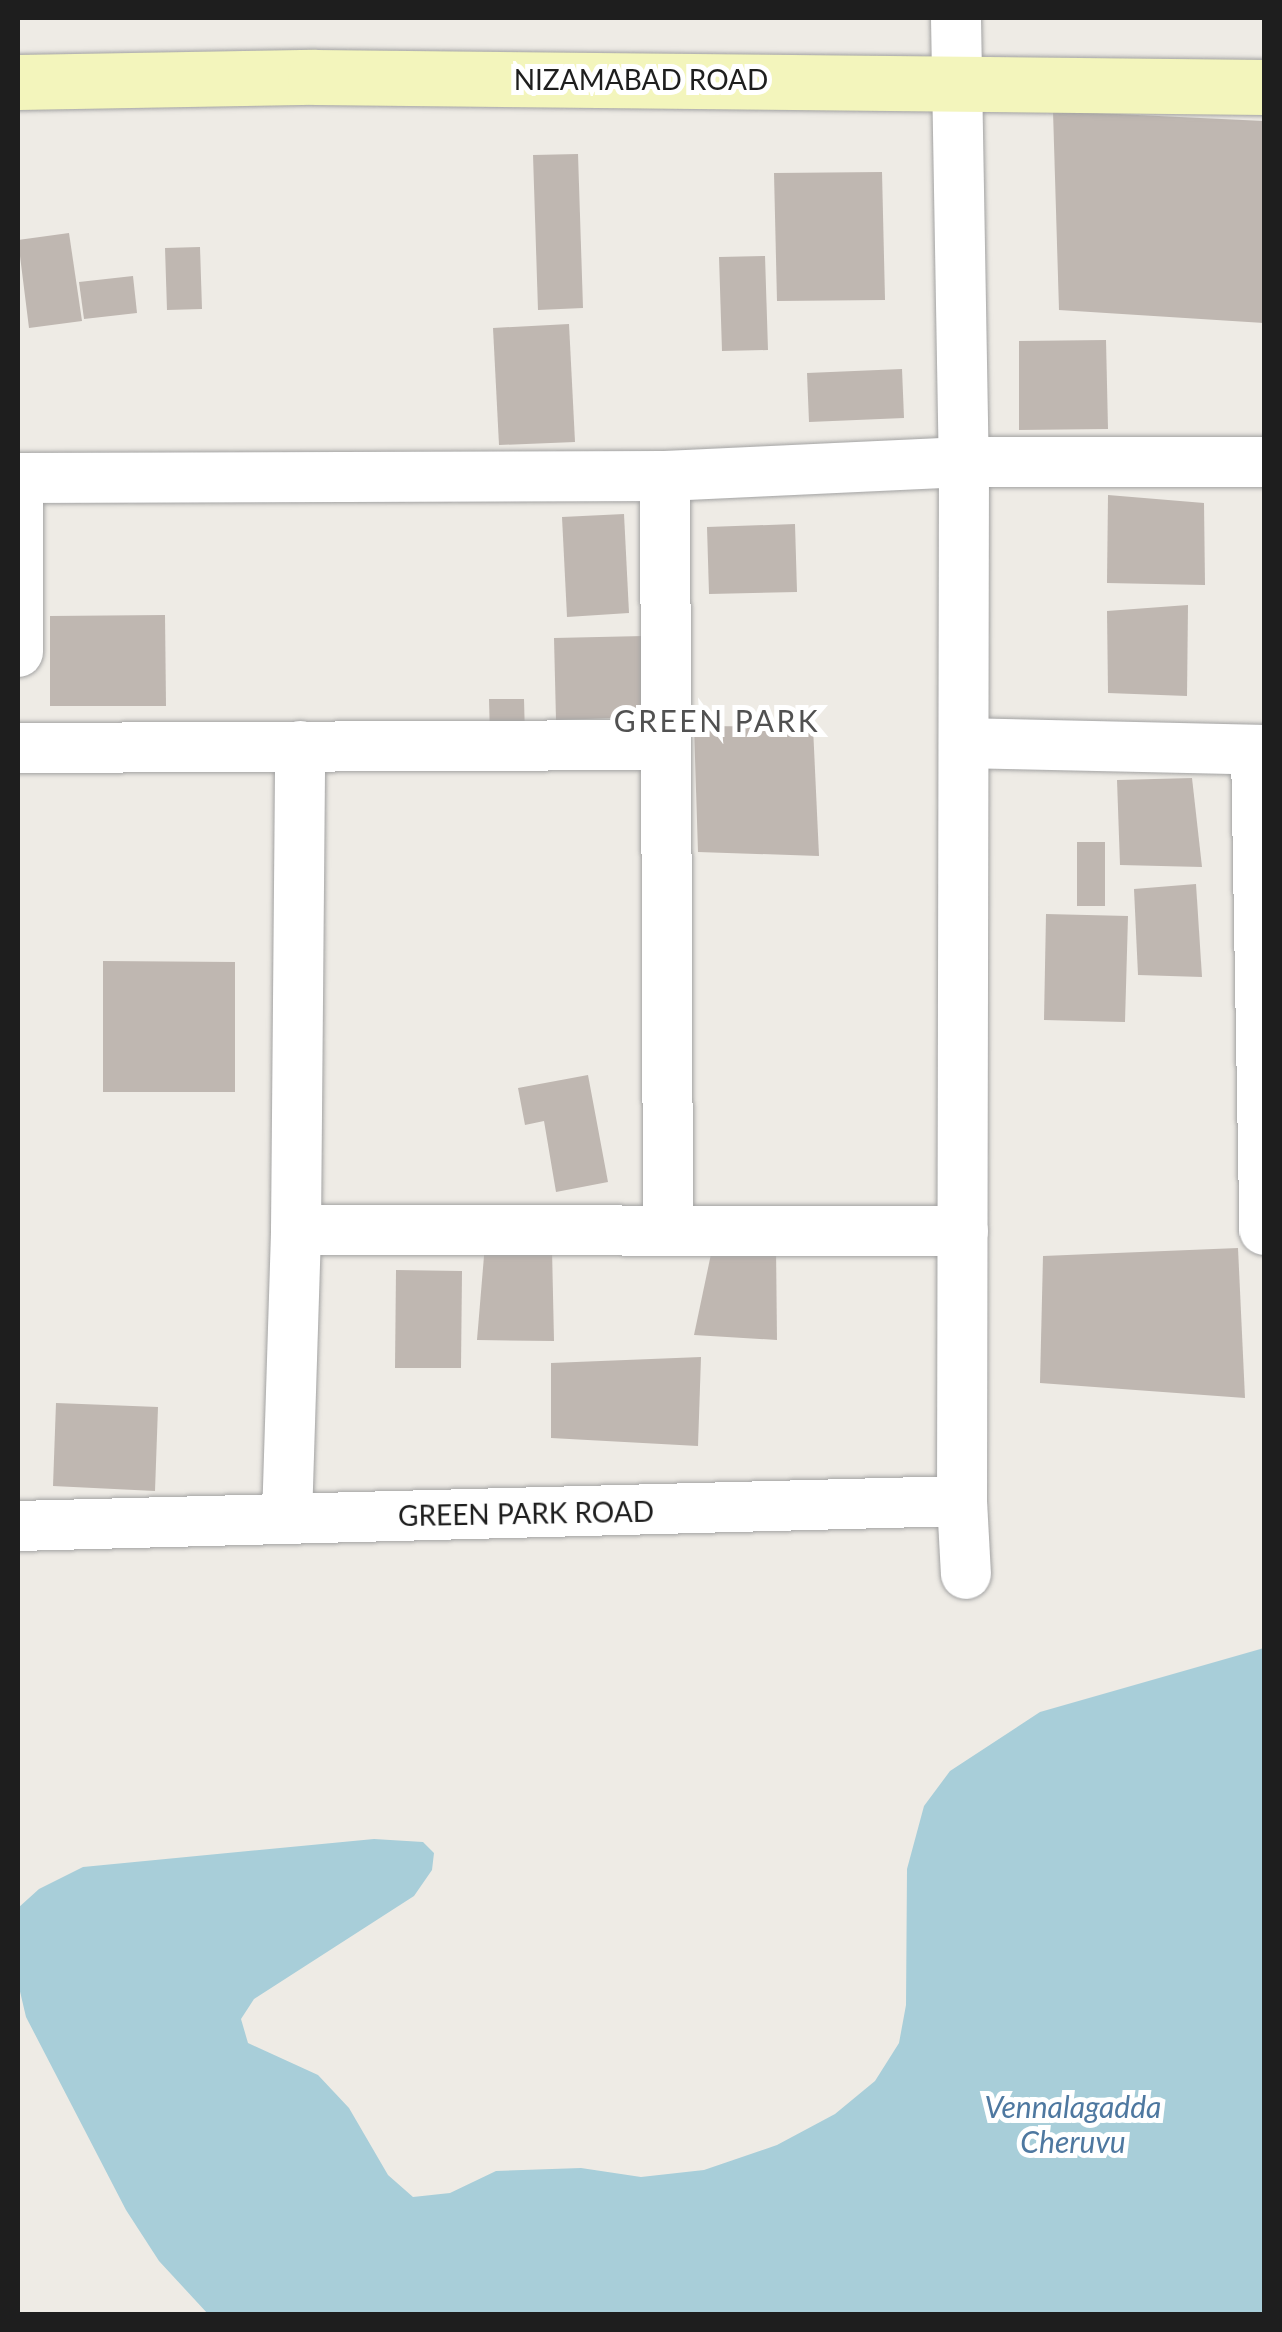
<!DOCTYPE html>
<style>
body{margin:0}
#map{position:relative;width:1282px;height:2332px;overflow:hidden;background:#eeebe5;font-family:Lato,sans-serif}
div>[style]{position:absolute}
.water>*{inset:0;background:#a8ced9}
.building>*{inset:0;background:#bfb7b1}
.roads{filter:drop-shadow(0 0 2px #a2a2a2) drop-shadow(0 0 2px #a2a2a2)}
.street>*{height:50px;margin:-25px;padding:0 25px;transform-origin:25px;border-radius:25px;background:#fff}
.secondary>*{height:55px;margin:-27.5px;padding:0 27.5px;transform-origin:27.5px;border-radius:27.5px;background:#f3f5bc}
span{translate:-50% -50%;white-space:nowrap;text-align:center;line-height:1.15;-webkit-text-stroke:10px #fff;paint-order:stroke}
.street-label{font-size:28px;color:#1e1e1e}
.neighbourhood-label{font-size:30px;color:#515151;letter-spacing:2.5px}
.water-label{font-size:30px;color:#4e78a0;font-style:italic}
.frame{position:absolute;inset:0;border:20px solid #1e1e1e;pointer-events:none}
</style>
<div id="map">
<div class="water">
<div style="clip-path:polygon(1264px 1648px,1264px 2314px,208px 2314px,159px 2261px,126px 2210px,26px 2017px,18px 1983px,18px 1908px,39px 1889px,83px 1867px,374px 1839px,423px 1842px,434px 1853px,432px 1870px,414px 1896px,254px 1999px,241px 2019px,248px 2043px,318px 2075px,349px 2108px,388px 2175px,413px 2197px,450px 2193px,496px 2171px,581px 2168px,641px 2177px,704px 2170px,777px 2145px,835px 2114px,875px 2081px,899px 2043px,906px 2005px,907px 1869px,924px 1806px,950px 1771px,1040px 1712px)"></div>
</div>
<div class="building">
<div style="clip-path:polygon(1053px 111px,1264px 121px,1264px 323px,1059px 310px)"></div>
<div style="clip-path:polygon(578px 154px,583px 308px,538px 310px,533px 155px)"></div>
<div style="clip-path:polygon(882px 172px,885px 300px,777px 301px,774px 173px)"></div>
<div style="clip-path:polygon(69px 233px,82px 321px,29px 328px,18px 240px)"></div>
<div style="clip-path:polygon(200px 247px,202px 309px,167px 310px,165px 248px)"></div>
<div style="clip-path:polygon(765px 256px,768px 350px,722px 351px,719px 257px)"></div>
<div style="clip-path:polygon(133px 276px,137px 313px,84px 319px,79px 282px)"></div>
<div style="clip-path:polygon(569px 324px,575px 442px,499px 445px,493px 328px)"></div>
<div style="clip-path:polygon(1106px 340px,1108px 429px,1019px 430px,1019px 341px)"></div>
<div style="clip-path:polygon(902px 369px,904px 418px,809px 422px,807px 373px)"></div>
<div style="clip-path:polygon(1108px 495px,1204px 503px,1205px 585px,1107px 583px)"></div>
<div style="clip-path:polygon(624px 514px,629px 613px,567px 617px,562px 517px)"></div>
<div style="clip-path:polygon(795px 524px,797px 592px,709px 594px,707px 527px)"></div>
<div style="clip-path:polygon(1188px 605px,1187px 696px,1108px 693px,1107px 611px)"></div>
<div style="clip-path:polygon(165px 615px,166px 706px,50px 706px,50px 616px)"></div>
<div style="clip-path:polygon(644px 636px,646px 717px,556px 720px,554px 638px)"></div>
<div style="clip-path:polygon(489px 699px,524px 699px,525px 737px,490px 738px)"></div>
<div style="clip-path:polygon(694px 726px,813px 727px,819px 856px,698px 852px)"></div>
<div style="clip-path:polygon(1192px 778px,1202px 867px,1120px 865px,1117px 780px)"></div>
<div style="clip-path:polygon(1077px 842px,1105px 842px,1105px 906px,1077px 906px)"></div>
<div style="clip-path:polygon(1196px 884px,1202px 977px,1138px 975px,1134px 889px)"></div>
<div style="clip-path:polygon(1046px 914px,1128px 916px,1125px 1022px,1044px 1020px)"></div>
<div style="clip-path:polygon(103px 961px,235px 962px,235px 1092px,103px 1092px)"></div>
<div style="clip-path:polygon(588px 1075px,608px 1182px,556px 1192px,544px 1121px,525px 1125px,518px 1088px)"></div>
<div style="clip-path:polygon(485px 1244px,552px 1249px,554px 1341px,477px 1340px)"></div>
<div style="clip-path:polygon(776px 1246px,777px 1340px,694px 1335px,711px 1254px)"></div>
<div style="clip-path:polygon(1238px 1248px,1245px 1398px,1040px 1383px,1043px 1256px)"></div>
<div style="clip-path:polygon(396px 1270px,462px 1271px,461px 1368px,395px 1368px)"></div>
<div style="clip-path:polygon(701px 1357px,698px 1446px,551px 1438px,551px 1363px)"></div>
<div style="clip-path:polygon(56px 1403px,158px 1407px,155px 1491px,53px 1486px)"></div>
</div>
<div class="roads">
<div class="street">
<div style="left:956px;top:18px;width:444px;rotate:89deg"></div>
<div style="left:964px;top:462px;width:1039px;rotate:90.11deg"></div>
<div style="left:665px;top:476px;width:753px;rotate:89.77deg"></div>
<div style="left:18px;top:478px;width:174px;rotate:90deg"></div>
<div style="left:19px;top:478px;width:646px;rotate:-0.18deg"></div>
<div style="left:665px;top:476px;width:299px;rotate:-2.7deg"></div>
<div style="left:964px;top:462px;width:300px"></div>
<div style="left:964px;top:743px;width:300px;rotate:1.3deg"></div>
<div style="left:18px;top:748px;width:648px;rotate:-0.27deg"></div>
<div style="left:1256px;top:750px;width:480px;rotate:89deg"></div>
<div style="left:296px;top:1230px;width:667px;rotate:0.09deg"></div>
<div style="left:287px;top:1519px;width:289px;rotate:-88.2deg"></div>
<div style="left:296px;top:1230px;width:484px;rotate:-89.5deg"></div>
<div style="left:18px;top:1526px;width:944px;rotate:-1.52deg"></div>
<div style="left:962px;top:1501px;width:73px;rotate:86.9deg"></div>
</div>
<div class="secondary">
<div style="left:18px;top:82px;width:297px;rotate:-1deg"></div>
<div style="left:315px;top:77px;width:949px;rotate:0.6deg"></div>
</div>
</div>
<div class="street-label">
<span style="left:641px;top:79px">NIZAMABAD ROAD</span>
<span style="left:526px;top:1513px;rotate:-1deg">GREEN PARK ROAD</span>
</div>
<div class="neighbourhood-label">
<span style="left:717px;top:720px">GREEN PARK</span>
</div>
<div class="water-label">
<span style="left:1073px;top:2123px">Vennalagadda<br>Cheruvu</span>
</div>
<div class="frame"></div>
</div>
